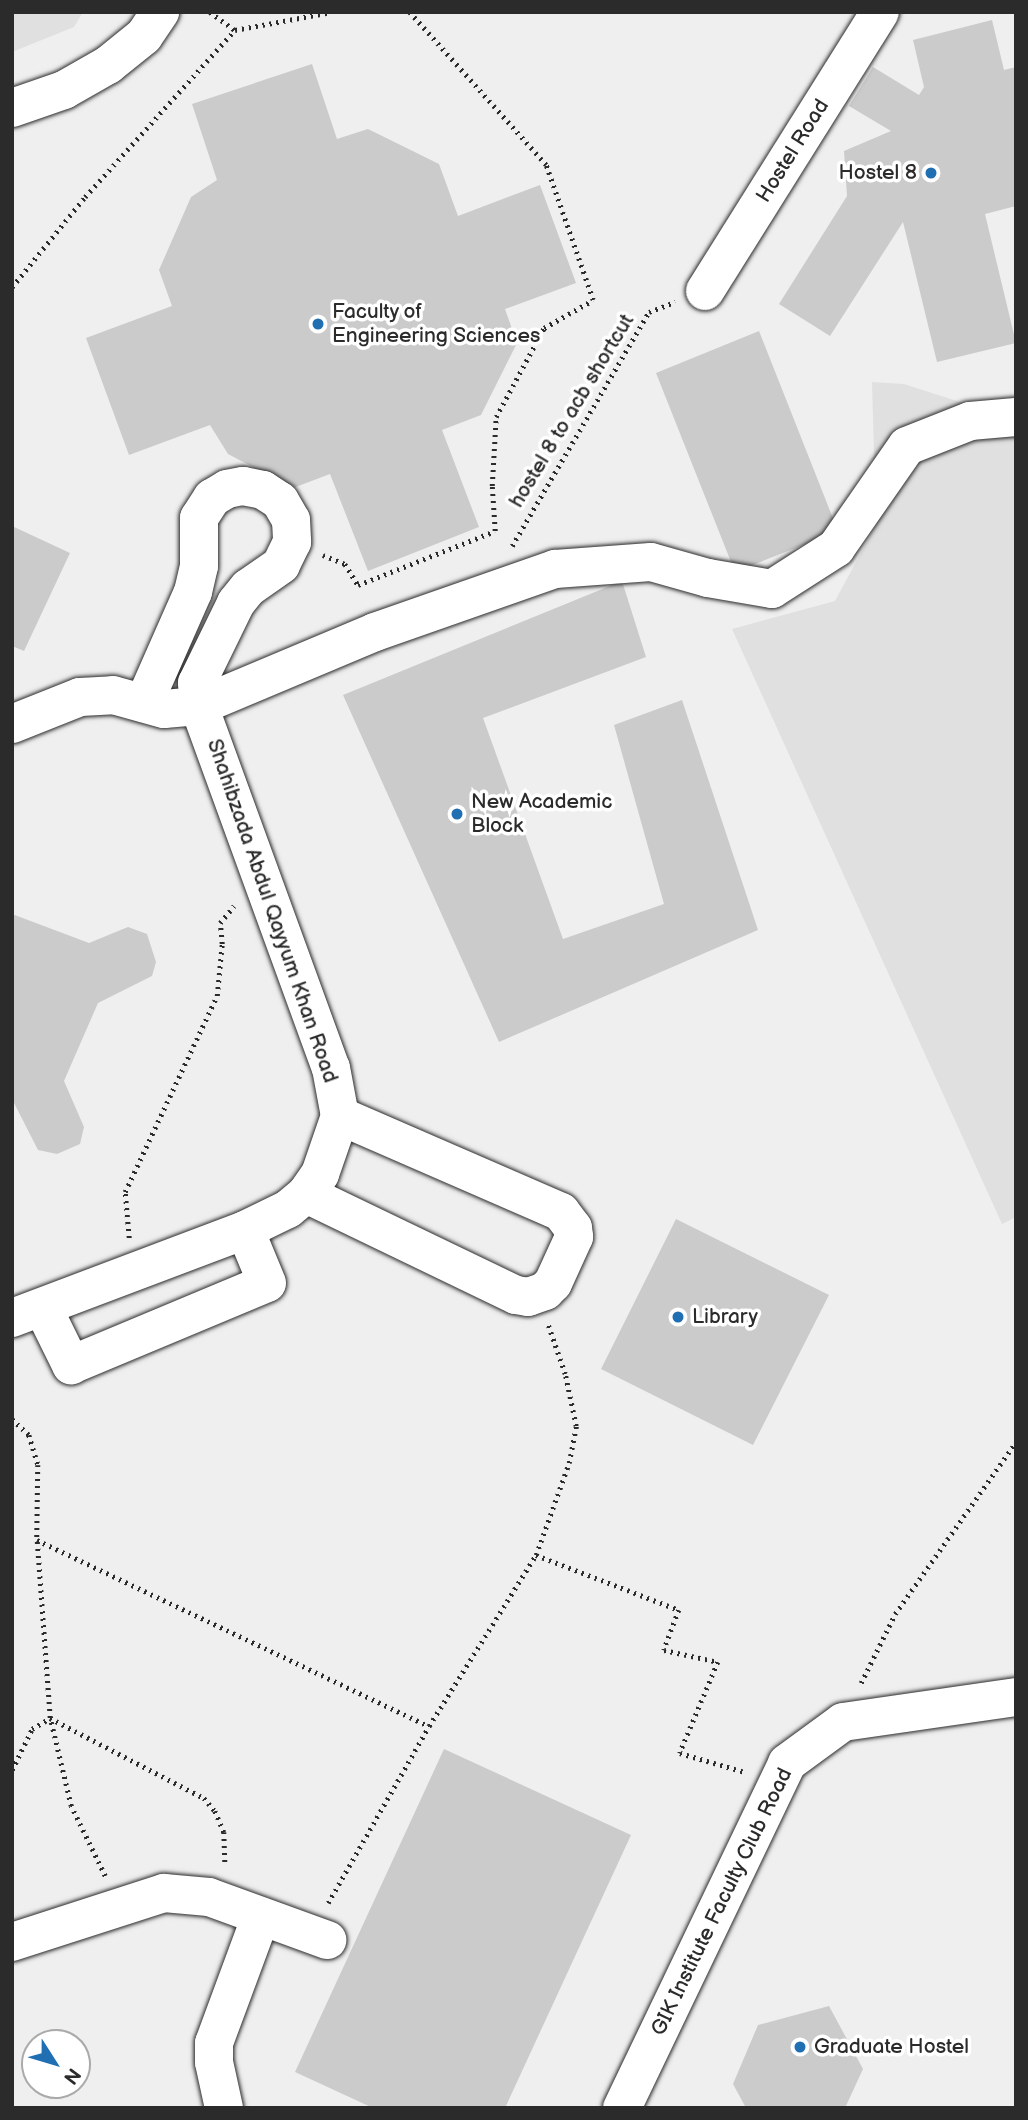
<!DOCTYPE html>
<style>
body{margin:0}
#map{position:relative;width:1028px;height:2120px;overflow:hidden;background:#fff;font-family:"Balsamiq Sans",sans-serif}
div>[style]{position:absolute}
.built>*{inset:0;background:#efefef}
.green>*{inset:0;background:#e0e0e0}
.building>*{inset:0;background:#cbcbcb}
.path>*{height:4.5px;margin-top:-2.25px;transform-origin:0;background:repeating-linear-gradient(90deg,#2b2b2b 0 2px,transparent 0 7px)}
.roads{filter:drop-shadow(0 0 2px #2b2b2b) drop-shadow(0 0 2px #2b2b2b)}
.minor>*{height:38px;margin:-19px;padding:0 19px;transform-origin:19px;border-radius:19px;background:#fff}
.dots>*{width:19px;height:19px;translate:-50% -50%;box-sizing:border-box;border:4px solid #fff;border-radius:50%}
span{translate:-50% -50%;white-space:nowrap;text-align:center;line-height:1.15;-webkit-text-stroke:7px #fff;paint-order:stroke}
.street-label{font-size:21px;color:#2b2b2b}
.poi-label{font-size:21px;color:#2b2b2b}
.right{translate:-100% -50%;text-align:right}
.left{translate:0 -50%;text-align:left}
.frame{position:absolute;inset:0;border:14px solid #2b2b2b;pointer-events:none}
.north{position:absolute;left:21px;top:2029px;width:70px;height:70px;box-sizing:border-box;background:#fff;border:2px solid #aaa;border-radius:50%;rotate:127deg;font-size:19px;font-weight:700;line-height:28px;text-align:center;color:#2b2b2b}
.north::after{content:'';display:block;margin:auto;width:24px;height:32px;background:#1f6fb2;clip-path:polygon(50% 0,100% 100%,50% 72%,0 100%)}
</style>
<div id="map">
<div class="built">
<div style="clip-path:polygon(evenodd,12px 12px,1016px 12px,1016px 2108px,12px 2108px,12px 12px,35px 2043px,77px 2043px,77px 2085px,35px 2085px,35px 2043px)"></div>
</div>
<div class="green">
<div style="clip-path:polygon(12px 12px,83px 12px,74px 27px,12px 52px)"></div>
<div style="clip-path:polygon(872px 382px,904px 384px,1016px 420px,1016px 1217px,1002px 1224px,732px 629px,835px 601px,876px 525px)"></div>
</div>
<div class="building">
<div style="clip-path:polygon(992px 20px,1004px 70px,1016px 67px,1016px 206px,985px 214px,1016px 343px,937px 362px,903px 222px,830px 336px,779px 304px,847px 196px,844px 151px,891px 131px,849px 106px,873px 67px,919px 95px,924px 87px,913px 40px)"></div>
<div style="clip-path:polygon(312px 64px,337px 139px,368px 129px,439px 164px,458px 216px,540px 185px,576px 283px,505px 309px,517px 343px,481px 415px,442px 430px,479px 527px,368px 571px,330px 474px,293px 488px,228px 454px,210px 425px,129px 455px,86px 338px,172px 306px,159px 270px,191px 197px,217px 180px,192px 104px)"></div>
<div style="clip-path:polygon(759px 331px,838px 531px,735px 572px,656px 373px)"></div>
<div style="clip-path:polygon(12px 526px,70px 553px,24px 651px,12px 646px)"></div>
<div style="clip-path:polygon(622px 581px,646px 657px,483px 718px,563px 939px,664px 904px,614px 725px,682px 700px,758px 930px,499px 1042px,343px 695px)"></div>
<div style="clip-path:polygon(12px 914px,89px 943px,128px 927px,147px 934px,156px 962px,152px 976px,98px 1003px,64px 1081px,84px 1127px,80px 1144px,57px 1154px,38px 1150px,12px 1099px)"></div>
<div style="clip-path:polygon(676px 1219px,829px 1295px,753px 1445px,601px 1369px)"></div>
<div style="clip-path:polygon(444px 1749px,631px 1835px,505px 2108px,373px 2108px,295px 2072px)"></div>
<div style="clip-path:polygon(829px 2006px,863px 2069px,845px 2108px,746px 2108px,733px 2084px,758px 2025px)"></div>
</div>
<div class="path">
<div style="left:210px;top:12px;width:31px;rotate:36deg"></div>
<div style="left:12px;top:287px;width:116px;rotate:-51deg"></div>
<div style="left:85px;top:197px;width:224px;rotate:-48.1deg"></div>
<div style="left:235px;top:30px;width:98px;rotate:-10.6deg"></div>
<div style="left:512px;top:546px;width:271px;rotate:-59.7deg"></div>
<div style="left:649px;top:312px;width:28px;rotate:-21deg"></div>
<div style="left:323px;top:555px;width:24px;rotate:22deg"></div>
<div style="left:345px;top:564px;width:25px;rotate:58deg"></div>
<div style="left:358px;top:585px;width:147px;rotate:-21.5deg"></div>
<div style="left:495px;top:531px;width:45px;rotate:-93.8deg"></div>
<div style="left:492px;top:486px;width:69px;rotate:-86.7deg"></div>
<div style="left:496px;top:417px;width:101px;rotate:-61.7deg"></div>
<div style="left:544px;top:328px;width:56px;rotate:-29.7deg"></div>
<div style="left:593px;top:300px;width:143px;rotate:-109.2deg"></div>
<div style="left:546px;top:165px;width:205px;rotate:-131.8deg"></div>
<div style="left:129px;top:1238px;width:46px;rotate:-95deg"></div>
<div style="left:125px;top:1192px;width:217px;rotate:-64.9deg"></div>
<div style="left:217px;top:996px;width:52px;rotate:-84.5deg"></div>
<div style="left:222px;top:944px;width:21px;rotate:-95deg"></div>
<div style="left:220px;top:923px;width:22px;rotate:-51deg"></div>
<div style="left:12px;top:1419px;width:23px;rotate:43deg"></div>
<div style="left:29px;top:1435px;width:31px;rotate:73deg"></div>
<div style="left:38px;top:1465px;width:75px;rotate:90.8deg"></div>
<div style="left:536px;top:1555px;width:153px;rotate:21deg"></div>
<div style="left:679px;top:1610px;width:43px;rotate:110.6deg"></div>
<div style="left:664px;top:1650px;width:55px;rotate:12.5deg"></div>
<div style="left:718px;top:1662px;width:99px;rotate:112.7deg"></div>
<div style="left:680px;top:1753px;width:68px;rotate:16.3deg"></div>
<div style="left:861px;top:1683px;width:77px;rotate:-63.8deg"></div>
<div style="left:895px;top:1614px;width:210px;rotate:-54.9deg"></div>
<div style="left:12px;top:1770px;width:46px;rotate:-64deg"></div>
<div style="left:32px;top:1729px;width:21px;rotate:-31deg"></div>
<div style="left:50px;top:1718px;width:174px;rotate:27.5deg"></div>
<div style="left:204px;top:1798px;width:17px;rotate:50deg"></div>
<div style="left:215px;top:1811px;width:23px;rotate:67deg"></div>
<div style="left:224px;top:1832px;width:33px;rotate:88deg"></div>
<div style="left:105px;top:1876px;width:78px;rotate:-115.9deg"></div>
<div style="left:71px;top:1806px;width:90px;rotate:-103.4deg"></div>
<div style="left:50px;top:1718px;width:178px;rotate:-94.2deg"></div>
<div style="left:37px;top:1540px;width:434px;rotate:25.4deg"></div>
<div style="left:328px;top:1903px;width:204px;rotate:-60.3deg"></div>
<div style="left:429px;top:1726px;width:202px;rotate:-58deg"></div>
<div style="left:536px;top:1555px;width:98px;rotate:-70.3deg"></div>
<div style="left:569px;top:1463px;width:38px;rotate:-79deg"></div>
<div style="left:576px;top:1426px;width:53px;rotate:-101.9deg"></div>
<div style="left:565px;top:1374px;width:52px;rotate:-109.1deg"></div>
</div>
<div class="roads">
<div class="minor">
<div style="left:12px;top:108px;width:55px;rotate:-19.1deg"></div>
<div style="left:64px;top:90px;width:51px;rotate:-29.6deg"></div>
<div style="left:108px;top:65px;width:46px;rotate:-38.9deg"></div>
<div style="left:144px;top:36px;width:29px;rotate:-56deg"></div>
<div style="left:705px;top:291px;width:329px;rotate:-57.9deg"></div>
<div style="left:144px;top:703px;width:121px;rotate:-66.2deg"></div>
<div style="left:193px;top:592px;width:27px;rotate:-77deg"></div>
<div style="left:199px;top:566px;width:48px;rotate:-90deg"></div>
<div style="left:199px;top:518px;width:24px;rotate:-57deg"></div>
<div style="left:212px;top:498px;width:17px;rotate:-31deg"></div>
<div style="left:227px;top:489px;width:16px;rotate:-11deg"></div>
<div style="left:243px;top:486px;width:20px;rotate:11deg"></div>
<div style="left:263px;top:490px;width:20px;rotate:33deg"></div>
<div style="left:280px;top:501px;width:22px;rotate:60deg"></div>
<div style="left:291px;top:520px;width:22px;rotate:87deg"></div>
<div style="left:292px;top:542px;width:25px;rotate:116deg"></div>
<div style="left:281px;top:565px;width:40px;rotate:145.1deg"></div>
<div style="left:248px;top:588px;width:19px;rotate:129deg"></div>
<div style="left:236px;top:603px;width:89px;rotate:116deg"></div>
<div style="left:197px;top:683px;width:23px;rotate:85deg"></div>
<div style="left:199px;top:706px;width:191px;rotate:-22.8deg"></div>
<div style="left:375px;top:632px;width:191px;rotate:-19.3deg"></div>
<div style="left:555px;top:569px;width:96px;rotate:-4.2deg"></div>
<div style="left:651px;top:562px;width:59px;rotate:15.7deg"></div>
<div style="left:708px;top:578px;width:65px;rotate:9.8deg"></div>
<div style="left:772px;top:589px;width:76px;rotate:-32.6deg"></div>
<div style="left:836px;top:548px;width:124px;rotate:-55.2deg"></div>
<div style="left:907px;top:446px;width:68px;rotate:-21.6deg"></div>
<div style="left:970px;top:421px;width:46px;rotate:-5deg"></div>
<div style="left:12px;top:724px;width:73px;rotate:-21.7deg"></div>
<div style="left:80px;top:697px;width:33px;rotate:-3deg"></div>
<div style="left:113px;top:695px;width:53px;rotate:15.4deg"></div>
<div style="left:164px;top:709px;width:35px;rotate:-5deg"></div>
<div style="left:199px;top:706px;width:385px;rotate:70deg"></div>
<div style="left:331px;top:1068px;width:49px;rotate:79.4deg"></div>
<div style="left:340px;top:1116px;width:61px;rotate:109deg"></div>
<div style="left:320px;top:1174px;width:24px;rotate:125deg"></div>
<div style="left:306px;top:1194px;width:23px;rotate:140deg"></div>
<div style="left:288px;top:1209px;width:48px;rotate:154deg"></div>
<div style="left:245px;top:1230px;width:249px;rotate:159.3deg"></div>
<div style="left:306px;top:1194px;width:233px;rotate:25.7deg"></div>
<div style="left:516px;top:1295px;width:12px;rotate:9deg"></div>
<div style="left:528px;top:1297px;width:18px;rotate:-19deg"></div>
<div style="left:545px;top:1291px;width:11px;rotate:-45deg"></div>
<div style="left:553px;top:1283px;width:51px;rotate:-65.5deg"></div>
<div style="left:574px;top:1237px;width:9px;rotate:-96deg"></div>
<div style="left:573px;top:1228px;width:20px;rotate:-127deg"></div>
<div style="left:561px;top:1212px;width:241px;rotate:-156.5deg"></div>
<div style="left:43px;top:1308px;width:64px;rotate:63.8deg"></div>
<div style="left:71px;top:1365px;width:212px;rotate:-22.7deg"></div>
<div style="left:267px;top:1283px;width:57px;rotate:-112.5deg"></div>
<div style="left:12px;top:1942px;width:160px;rotate:-17.9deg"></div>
<div style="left:164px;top:1893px;width:45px;rotate:5.1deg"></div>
<div style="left:209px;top:1897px;width:126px;rotate:20deg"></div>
<div style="left:224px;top:2108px;width:47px;rotate:-102.3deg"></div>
<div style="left:214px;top:2062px;width:19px;rotate:-90deg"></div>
<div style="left:214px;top:2043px;width:135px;rotate:-69.7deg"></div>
<div style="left:622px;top:2108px;width:382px;rotate:-64.4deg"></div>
<div style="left:787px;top:1763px;width:69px;rotate:-36.2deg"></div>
<div style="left:843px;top:1722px;width:175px;rotate:-8.2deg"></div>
</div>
</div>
<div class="dots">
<div style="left:931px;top:173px;background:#1f6fb2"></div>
<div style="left:318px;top:324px;background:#1f6fb2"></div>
<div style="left:457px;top:814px;background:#1f6fb2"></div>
<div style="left:678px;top:1317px;background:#1f6fb2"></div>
<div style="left:800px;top:2047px;background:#1f6fb2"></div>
</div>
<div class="street-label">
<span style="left:793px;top:151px;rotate:-58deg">Hostel Road</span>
<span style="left:572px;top:411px;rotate:-59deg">hostel 8 to acb shortcut</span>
<span style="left:272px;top:911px;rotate:71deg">Shahibzada Abdul Qayyum Khan Road</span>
<span style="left:722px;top:1902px;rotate:-64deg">GIK Institute Faculty Club Road</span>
</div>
<div class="poi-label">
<span class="right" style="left:917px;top:173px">Hostel 8</span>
<span class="left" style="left:332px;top:324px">Faculty of<br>Engineering Sciences</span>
<span class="left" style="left:471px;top:814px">New Academic<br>Block</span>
<span class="left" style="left:692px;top:1317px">Library</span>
<span class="left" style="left:814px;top:2047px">Graduate Hostel</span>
</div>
<div class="frame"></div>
<div class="north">N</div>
</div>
